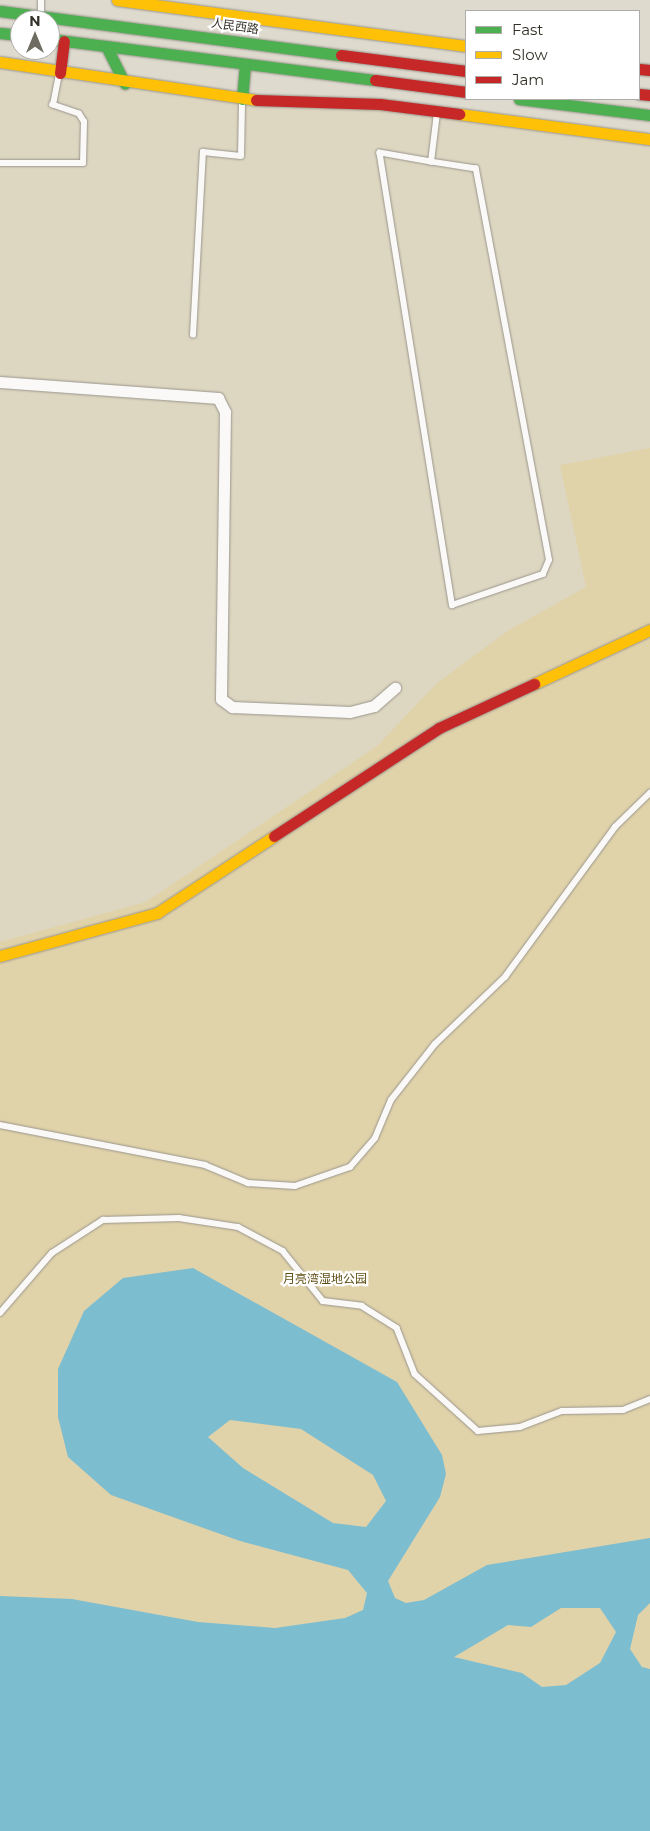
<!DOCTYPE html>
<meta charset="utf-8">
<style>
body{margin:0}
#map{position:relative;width:650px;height:1831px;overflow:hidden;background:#dedace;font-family:Montserrat,"Noto Sans SC",sans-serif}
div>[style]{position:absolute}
.built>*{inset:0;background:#ddd6c0}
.green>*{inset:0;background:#e0d2a9}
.water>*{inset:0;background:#7dbdd0}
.roads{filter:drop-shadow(0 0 1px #99968d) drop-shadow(0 0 1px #99968d)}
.lane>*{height:5.5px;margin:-2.75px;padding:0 2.75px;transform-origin:2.75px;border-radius:2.75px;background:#faf9f8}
.street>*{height:11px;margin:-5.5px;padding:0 5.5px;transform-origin:5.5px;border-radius:5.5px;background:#faf9f8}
.fast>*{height:11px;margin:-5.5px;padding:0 5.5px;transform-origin:5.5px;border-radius:5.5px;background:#4caf50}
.slow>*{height:11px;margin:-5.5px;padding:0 5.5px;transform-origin:5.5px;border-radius:5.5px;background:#ffc107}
.jam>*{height:11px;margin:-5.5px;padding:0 5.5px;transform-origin:5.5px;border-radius:5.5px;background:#c62828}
span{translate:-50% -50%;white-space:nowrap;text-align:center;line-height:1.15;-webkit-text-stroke:4.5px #fff;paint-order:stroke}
.street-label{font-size:12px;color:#333027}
.park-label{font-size:12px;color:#604f15}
.legend{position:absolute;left:465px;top:10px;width:175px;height:90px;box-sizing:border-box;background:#fff;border:1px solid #adaca9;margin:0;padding:6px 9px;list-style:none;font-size:15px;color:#333027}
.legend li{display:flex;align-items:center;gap:10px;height:25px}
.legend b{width:25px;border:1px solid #adaca9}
.north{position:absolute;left:10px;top:10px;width:50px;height:50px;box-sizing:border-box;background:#fff;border:1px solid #adaca9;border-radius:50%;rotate:0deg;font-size:14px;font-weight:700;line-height:20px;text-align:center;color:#333027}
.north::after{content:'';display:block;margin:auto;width:18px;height:22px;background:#6f6c61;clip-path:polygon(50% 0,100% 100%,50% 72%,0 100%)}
</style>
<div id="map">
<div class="built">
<div style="clip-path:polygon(0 62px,125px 84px,380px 104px,650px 139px,650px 448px,560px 465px,587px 587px,509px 630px,437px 683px,377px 746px,146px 902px,0 956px)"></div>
</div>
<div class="green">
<div style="clip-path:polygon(650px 448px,650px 1687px,557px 1713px,0 1617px,0 942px,146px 902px,377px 746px,437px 683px,509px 630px,586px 587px,560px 465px)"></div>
</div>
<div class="water">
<div style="clip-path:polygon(evenodd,193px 1268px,397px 1382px,442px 1455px,446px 1474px,440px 1497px,388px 1581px,395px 1598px,406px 1603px,424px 1600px,487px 1565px,650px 1538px,650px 1603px,638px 1615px,630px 1649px,642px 1667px,650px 1669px,650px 1831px,0 1831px,0 1596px,72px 1599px,198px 1622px,275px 1628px,345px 1618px,363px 1610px,367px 1593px,348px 1570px,240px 1541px,111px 1495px,68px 1457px,58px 1417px,58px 1369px,84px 1311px,123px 1278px,193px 1268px,230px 1420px,301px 1429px,373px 1475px,386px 1501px,366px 1527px,333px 1523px,243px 1468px,208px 1437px,230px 1420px,193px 1268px,561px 1608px,600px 1608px,616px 1632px,600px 1663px,566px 1685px,542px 1687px,522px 1673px,454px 1657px,508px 1625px,531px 1627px,561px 1608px)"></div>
</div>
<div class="roads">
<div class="lane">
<div style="left:41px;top:13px;width:13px;rotate:-90deg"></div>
<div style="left:431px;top:162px;width:52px;rotate:-170deg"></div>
<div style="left:380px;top:153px;width:458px;rotate:80.9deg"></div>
<div style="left:452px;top:605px;width:96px;rotate:-18.8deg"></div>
<div style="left:543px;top:574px;width:15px;rotate:-67deg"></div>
<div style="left:549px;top:560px;width:398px;rotate:-100.6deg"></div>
<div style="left:476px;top:169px;width:46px;rotate:-171.2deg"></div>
<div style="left:431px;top:162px;width:49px;rotate:-83deg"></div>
<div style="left:0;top:163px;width:83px"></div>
<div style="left:83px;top:163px;width:41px;rotate:-88.6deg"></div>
<div style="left:84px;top:122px;width:9px;rotate:-122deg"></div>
<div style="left:79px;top:114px;width:28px;rotate:-161deg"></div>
<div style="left:53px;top:105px;width:31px;rotate:-79deg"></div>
<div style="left:193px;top:335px;width:183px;rotate:-86.9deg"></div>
<div style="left:203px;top:152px;width:38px;rotate:6deg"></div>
<div style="left:241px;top:156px;width:54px;rotate:-88.9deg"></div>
<div style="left:0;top:1125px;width:209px;rotate:11deg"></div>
<div style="left:205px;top:1165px;width:47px;rotate:22.7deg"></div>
<div style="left:248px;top:1183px;width:47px;rotate:3.7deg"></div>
<div style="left:295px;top:1186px;width:58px;rotate:-19.1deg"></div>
<div style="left:350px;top:1167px;width:38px;rotate:-49deg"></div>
<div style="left:375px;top:1138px;width:41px;rotate:-67.2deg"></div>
<div style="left:391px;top:1100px;width:71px;rotate:-51.8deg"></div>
<div style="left:435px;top:1044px;width:97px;rotate:-43.7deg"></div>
<div style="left:505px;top:977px;width:186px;rotate:-53.7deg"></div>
<div style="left:615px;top:827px;width:49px;rotate:-44.2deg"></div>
<div style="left:0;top:1313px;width:79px;rotate:-49.1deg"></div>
<div style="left:52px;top:1253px;width:61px;rotate:-32.9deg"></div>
<div style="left:103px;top:1220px;width:76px;rotate:-1.5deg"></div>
<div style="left:179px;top:1218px;width:60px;rotate:8.7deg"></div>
<div style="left:238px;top:1227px;width:51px;rotate:28.1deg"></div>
<div style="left:283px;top:1251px;width:64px;rotate:51.3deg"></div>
<div style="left:323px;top:1301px;width:39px;rotate:7deg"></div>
<div style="left:362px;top:1306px;width:41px;rotate:32.2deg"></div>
<div style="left:397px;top:1328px;width:49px;rotate:68.6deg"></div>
<div style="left:415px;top:1374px;width:85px;rotate:42.1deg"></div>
<div style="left:478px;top:1431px;width:42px;rotate:-5.4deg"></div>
<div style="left:520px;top:1427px;width:45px;rotate:-20.9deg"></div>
<div style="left:562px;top:1411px;width:61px;rotate:-0.9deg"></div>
<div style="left:623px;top:1410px;width:29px;rotate:-22deg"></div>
</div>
<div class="street">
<div style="left:0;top:382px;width:219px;rotate:4.2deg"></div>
<div style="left:218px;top:398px;width:16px;rotate:63deg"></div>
<div style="left:225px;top:412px;width:287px;rotate:90.8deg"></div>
<div style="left:221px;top:699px;width:14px;rotate:36deg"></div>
<div style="left:232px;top:707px;width:118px;rotate:2.4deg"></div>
<div style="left:350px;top:712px;width:25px;rotate:-14deg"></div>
<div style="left:374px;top:706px;width:28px;rotate:-41deg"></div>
</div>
<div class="fast">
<div style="left:0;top:11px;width:344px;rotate:7.4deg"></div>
<div style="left:0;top:33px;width:20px;rotate:6deg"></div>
<div style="left:50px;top:39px;width:328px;rotate:7.2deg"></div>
<div style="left:106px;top:46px;width:42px;rotate:63.4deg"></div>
<div style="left:242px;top:99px;width:35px;rotate:-85deg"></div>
<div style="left:519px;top:99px;width:132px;rotate:7deg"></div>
</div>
<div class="slow">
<div style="left:117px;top:0;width:352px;rotate:7.5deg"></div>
<div style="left:0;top:62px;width:259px;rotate:8.4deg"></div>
<div style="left:459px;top:114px;width:193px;rotate:7.5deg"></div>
<div style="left:534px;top:684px;width:128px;rotate:-25deg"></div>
<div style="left:0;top:956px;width:163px;rotate:-15.3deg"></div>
<div style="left:157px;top:913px;width:140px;rotate:-33.3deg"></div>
</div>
<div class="jam">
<div style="left:341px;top:55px;width:126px;rotate:7.3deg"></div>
<div style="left:639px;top:69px;width:11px;rotate:5deg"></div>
<div style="left:60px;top:73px;width:32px;rotate:-83deg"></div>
<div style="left:375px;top:80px;width:92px;rotate:7.5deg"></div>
<div style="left:639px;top:94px;width:11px;rotate:5deg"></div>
<div style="left:256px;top:100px;width:124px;rotate:1.8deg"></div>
<div style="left:380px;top:104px;width:80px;rotate:7.2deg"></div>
<div style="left:274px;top:836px;width:197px;rotate:-33.2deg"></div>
<div style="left:439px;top:728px;width:105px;rotate:-24.9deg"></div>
</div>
</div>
<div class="street-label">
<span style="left:235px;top:26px;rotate:8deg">人民西路</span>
</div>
<div class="park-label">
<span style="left:325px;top:1279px">月亮湾湿地公园</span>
</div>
<ul class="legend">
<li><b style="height:6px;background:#4caf50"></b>Fast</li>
<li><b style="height:6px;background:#ffc107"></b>Slow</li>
<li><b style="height:6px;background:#c62828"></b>Jam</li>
</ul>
<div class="north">N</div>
</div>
